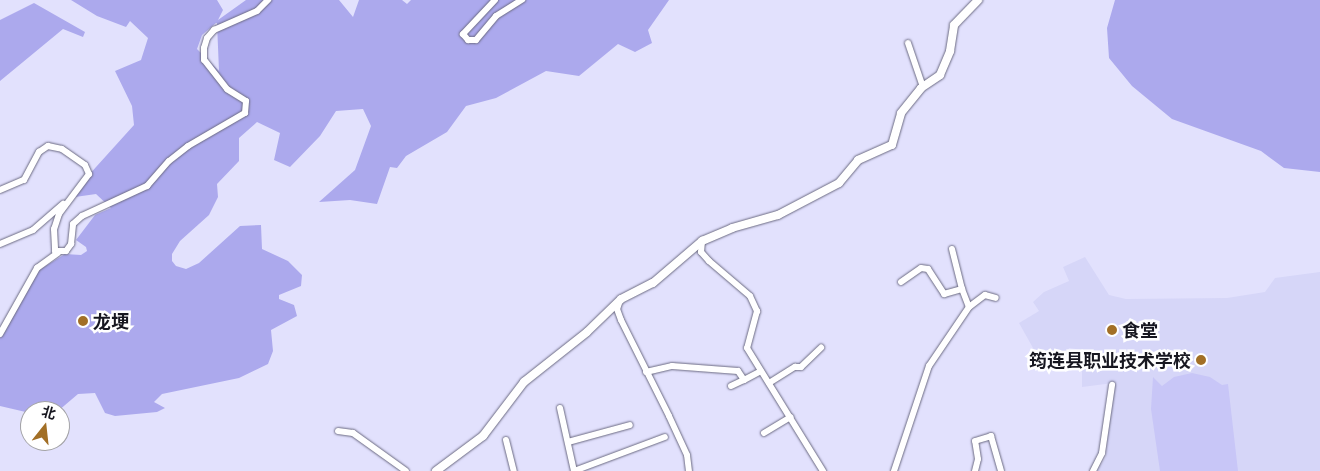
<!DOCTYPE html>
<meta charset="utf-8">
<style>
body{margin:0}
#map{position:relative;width:1320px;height:471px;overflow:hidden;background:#e2e1fd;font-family:"PT Serif","Noto Sans SC",serif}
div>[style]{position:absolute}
.built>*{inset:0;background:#d6d6f8}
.green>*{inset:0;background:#c8c6f7}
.forest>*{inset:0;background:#aca9ed}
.roads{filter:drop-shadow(0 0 1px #6b6a82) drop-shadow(0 0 1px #6b6a82)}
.minor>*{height:6px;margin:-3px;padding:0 3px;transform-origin:3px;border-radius:3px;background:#fff}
.tertiary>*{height:8px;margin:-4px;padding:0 4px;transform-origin:4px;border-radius:4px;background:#fff}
.dots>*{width:14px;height:14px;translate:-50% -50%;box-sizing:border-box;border:2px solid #fff;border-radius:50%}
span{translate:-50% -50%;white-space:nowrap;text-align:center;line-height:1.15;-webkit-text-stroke:5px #fff;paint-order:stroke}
.poi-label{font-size:18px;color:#171720;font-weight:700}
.left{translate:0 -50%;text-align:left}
.right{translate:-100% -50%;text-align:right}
.north{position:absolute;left:20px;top:401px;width:50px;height:50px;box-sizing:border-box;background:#fff;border:1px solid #a2a2a6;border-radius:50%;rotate:16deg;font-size:14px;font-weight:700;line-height:20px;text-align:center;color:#171720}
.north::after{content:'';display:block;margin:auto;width:18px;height:22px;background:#a26f26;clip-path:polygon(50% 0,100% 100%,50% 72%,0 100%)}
</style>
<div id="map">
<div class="built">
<div style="clip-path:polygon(1085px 257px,1109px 295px,1126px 299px,1227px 298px,1265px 292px,1275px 278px,1320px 272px,1320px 471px,1097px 471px,1106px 457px,1113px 383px,1082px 387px,1082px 350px,1069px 348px,1066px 356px,1042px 364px,1019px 323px,1039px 311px,1033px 302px,1044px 292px,1069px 281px,1063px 267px)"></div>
</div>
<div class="green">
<div style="clip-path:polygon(1192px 373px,1210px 377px,1222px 385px,1228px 384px,1238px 471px,1160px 471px,1151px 409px,1153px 377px,1162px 386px,1174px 377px)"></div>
</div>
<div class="forest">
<div style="clip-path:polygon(evenodd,71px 0,217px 0,223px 10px,218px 20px,246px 0,339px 0,353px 17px,359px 0,402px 0,407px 4px,411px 0,669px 0,648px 30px,652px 43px,635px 52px,618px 44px,579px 76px,546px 71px,496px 98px,466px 106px,447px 132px,406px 156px,397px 168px,390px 167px,377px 204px,350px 200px,319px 202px,355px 170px,371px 126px,363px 109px,336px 111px,320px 136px,290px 167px,274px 160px,280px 133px,257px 122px,239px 138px,239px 161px,217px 184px,218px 197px,209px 215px,180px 241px,172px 254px,172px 261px,176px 266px,186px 269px,199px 263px,240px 226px,261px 225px,262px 249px,288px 261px,302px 275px,301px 286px,279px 295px,279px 299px,294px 305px,297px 316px,271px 330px,273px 351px,268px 364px,239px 378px,162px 394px,154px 402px,165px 408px,157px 412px,115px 416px,105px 413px,95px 393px,78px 394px,58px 411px,30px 413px,0 406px,0 334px,36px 272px,65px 254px,81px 255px,87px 251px,86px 247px,76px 240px,95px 215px,111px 208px,96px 194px,68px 198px,134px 125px,132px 106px,115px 71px,141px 60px,148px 38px,130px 21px,126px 27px,97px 16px,71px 0,216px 23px,217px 23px,219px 71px,197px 49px,202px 35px,216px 23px)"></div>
<div style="clip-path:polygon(1115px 0,1320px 0,1320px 172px,1284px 168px,1261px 151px,1172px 119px,1132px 86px,1109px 58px,1107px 28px)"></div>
<div style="clip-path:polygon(34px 3px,85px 32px,83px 37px,63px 29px,0 81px,0 20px)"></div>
</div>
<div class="roads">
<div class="minor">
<div style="left:495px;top:0;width:47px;rotate:133.3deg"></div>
<div style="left:463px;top:34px;width:8px;rotate:50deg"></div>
<div style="left:468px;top:40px;width:8px"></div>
<div style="left:476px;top:40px;width:31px;rotate:-50deg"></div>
<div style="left:496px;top:16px;width:31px;rotate:-32deg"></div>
<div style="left:908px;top:43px;width:46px;rotate:71.2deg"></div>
<div style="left:0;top:190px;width:26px;rotate:-23deg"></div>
<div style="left:24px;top:180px;width:32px;rotate:-62deg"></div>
<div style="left:39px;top:152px;width:11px;rotate:-34deg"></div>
<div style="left:48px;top:146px;width:14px;rotate:12deg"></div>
<div style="left:62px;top:149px;width:28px;rotate:35deg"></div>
<div style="left:85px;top:165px;width:10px;rotate:66deg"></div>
<div style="left:89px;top:174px;width:50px;rotate:126.9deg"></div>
<div style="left:59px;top:214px;width:16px;rotate:108deg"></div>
<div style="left:54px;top:229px;width:22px;rotate:87deg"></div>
<div style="left:55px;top:251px;width:11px"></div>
<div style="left:66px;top:251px;width:9px;rotate:-54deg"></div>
<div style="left:71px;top:244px;width:20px;rotate:-84deg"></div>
<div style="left:73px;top:224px;width:12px;rotate:-42deg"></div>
<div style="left:82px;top:216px;width:72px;rotate:-24.8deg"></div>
<div style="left:147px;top:186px;width:33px;rotate:-49deg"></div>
<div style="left:169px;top:161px;width:24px;rotate:-38deg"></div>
<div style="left:188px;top:146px;width:66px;rotate:-30.1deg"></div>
<div style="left:245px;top:113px;width:12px;rotate:-85deg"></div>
<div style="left:246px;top:101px;width:22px;rotate:-148deg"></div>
<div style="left:227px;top:89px;width:37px;rotate:-128deg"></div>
<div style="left:204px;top:60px;width:12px;rotate:-90deg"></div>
<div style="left:204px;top:48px;width:10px;rotate:-73deg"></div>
<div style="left:207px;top:38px;width:11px;rotate:-49deg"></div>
<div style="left:214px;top:30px;width:47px;rotate:-23.8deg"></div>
<div style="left:257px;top:11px;width:16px;rotate:-45deg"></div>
<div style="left:702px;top:241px;width:11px;rotate:95deg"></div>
<div style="left:701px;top:252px;width:12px;rotate:48deg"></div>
<div style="left:709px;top:261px;width:54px;rotate:40.5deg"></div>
<div style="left:750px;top:296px;width:17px;rotate:65deg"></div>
<div style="left:757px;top:311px;width:38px;rotate:105deg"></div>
<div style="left:747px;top:348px;width:145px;rotate:58.3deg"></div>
<div style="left:0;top:244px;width:36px;rotate:-23deg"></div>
<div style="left:33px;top:230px;width:40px;rotate:-41deg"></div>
<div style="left:952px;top:249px;width:41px;rotate:76deg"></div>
<div style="left:901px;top:282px;width:24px;rotate:-35deg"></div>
<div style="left:921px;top:268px;width:7px;rotate:8deg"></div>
<div style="left:928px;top:269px;width:30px;rotate:57deg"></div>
<div style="left:944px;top:294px;width:19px;rotate:-16deg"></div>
<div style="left:962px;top:289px;width:19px;rotate:69deg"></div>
<div style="left:620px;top:300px;width:9px;rotate:108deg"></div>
<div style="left:617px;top:309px;width:12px;rotate:70deg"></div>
<div style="left:621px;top:320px;width:107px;rotate:63.4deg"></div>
<div style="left:669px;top:416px;width:43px;rotate:65.2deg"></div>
<div style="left:687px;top:455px;width:16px;rotate:83deg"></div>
<div style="left:0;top:334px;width:76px;rotate:-60.7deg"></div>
<div style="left:37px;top:268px;width:26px;rotate:-36deg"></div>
<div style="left:646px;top:372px;width:27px;rotate:-13deg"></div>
<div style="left:672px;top:366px;width:66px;rotate:4.3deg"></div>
<div style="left:738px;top:371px;width:11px;rotate:56deg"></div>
<div style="left:744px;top:380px;width:19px;rotate:-28deg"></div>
<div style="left:769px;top:383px;width:31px;rotate:-32deg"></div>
<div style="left:795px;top:367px;width:6px"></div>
<div style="left:801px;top:367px;width:28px;rotate:-44deg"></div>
<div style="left:731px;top:386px;width:14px;rotate:-25deg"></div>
<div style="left:560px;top:408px;width:65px;rotate:77.5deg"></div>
<div style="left:338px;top:431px;width:15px;rotate:8deg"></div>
<div style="left:353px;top:433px;width:65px;rotate:35.6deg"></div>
<div style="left:764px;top:433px;width:31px;rotate:-31deg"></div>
<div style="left:506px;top:440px;width:32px;rotate:76deg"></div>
<div style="left:568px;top:442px;width:64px;rotate:-15.3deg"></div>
<div style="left:574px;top:471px;width:97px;rotate:-20.5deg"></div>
<div style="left:894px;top:471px;width:111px;rotate:-71.6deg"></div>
<div style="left:929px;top:366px;width:71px;rotate:-55.9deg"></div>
<div style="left:969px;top:307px;width:20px;rotate:-37deg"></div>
<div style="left:985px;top:295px;width:11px;rotate:15deg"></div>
<div style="left:975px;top:471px;width:12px;rotate:-76deg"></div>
<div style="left:978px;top:459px;width:18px;rotate:-99deg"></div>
<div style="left:975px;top:441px;width:17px;rotate:-17deg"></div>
<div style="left:991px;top:436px;width:36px;rotate:74deg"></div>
<div style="left:1093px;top:471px;width:20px;rotate:-63deg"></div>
<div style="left:1102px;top:453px;width:69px;rotate:-81.6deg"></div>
</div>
<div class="tertiary">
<div style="left:436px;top:471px;width:59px;rotate:-36.7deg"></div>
<div style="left:483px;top:436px;width:68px;rotate:-52.8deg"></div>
<div style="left:524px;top:382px;width:80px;rotate:-38.4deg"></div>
<div style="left:587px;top:332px;width:47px;rotate:-44.1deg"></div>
<div style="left:621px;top:299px;width:36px;rotate:-27deg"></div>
<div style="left:653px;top:283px;width:65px;rotate:-40.6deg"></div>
<div style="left:702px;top:241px;width:33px;rotate:-23deg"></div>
<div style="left:732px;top:228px;width:48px;rotate:-15.8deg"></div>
<div style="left:778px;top:215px;width:69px;rotate:-27.7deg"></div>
<div style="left:839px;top:183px;width:30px;rotate:-50deg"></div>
<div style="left:858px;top:160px;width:37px;rotate:-24deg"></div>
<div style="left:892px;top:145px;width:33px;rotate:-74deg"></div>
<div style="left:901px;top:113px;width:32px;rotate:-51deg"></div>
<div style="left:921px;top:88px;width:23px;rotate:-34deg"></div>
<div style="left:940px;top:75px;width:26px;rotate:-67deg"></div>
<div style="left:950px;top:51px;width:26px;rotate:-81deg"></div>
<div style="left:954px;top:25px;width:35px;rotate:-46deg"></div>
</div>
</div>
<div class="dots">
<div style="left:83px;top:321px;background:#a26f26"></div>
<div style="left:1112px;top:330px;background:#a26f26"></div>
<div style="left:1201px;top:360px;background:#a26f26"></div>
</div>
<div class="poi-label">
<span class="left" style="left:93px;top:321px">龙埂</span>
<span class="left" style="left:1122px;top:330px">食堂</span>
<span class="right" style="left:1191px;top:360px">筠连县职业技术学校</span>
</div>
<div class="north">北</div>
</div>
